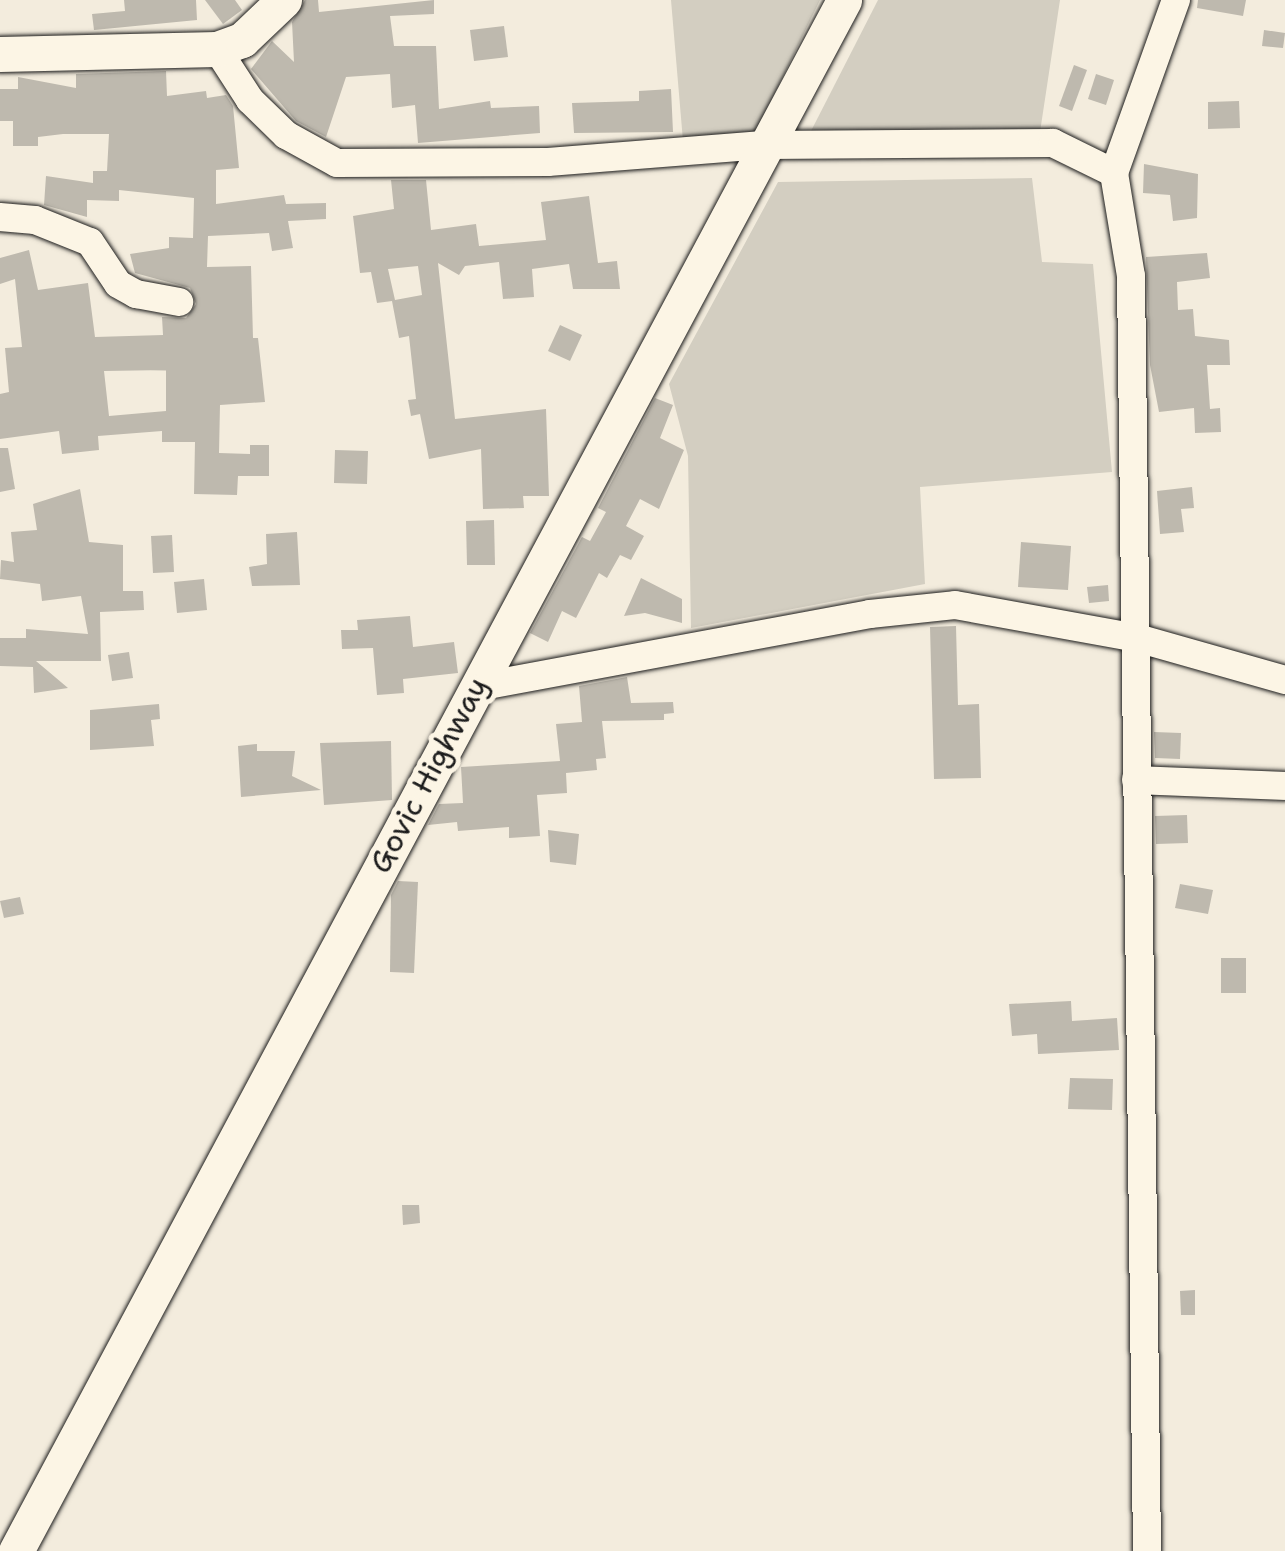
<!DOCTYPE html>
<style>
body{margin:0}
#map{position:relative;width:1285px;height:1551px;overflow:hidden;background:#f3ecdd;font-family:"Shantell Sans",sans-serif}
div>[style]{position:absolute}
.green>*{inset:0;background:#d3cec1}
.building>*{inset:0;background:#beb9ae}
.roads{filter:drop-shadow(0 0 2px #1c1c1c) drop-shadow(0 0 2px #1c1c1c)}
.minor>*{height:28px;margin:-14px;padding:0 14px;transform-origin:14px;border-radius:14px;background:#fcf5e5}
.major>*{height:35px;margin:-17.5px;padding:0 17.5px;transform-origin:17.5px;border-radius:17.5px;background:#fcf5e5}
span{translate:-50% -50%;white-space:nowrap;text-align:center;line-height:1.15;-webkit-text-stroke:10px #fcf5e5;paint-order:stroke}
.street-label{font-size:30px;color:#1c1c1c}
</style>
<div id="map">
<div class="green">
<div style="clip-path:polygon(671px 0,820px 0,755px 134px,683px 141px)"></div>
<div style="clip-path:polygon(878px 0,1060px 0,1040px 132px,811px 131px)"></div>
<div style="clip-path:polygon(1032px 178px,1042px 262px,1093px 264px,1112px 472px,920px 487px,925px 584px,691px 628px,688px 456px,669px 384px,778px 182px)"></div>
</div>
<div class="building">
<div style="clip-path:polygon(124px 0,196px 0,197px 20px,94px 30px,92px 14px,125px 11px)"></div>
<div style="clip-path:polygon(205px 0,235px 0,242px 10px,223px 24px)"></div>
<div style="clip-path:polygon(305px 0,318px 0,319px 12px,434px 0,434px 14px,390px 16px,394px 46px,436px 46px,439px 109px,490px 101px,491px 108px,539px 106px,540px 133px,418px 143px,415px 105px,392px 108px,390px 74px,346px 77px,326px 137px,296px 121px,251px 69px,272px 41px,294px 62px,292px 22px)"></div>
<div style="clip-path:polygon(1198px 0,1246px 0,1243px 16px,1197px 8px)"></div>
<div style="clip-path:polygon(504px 26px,508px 57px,474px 61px,470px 30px)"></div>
<div style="clip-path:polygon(1264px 30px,1285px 33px,1283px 48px,1262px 46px)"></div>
<div style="clip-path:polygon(1074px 65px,1087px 70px,1072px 111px,1059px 106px)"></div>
<div style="clip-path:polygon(evenodd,166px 71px,167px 96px,206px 91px,207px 98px,226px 95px,233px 106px,239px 168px,216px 170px,216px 204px,284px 195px,286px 204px,326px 203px,326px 219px,288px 221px,293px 248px,272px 251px,269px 233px,208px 236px,207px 267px,251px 266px,253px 338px,258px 338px,265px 402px,220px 405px,219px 453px,250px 454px,250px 445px,269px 445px,269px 476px,238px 476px,237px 495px,194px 494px,195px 442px,162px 442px,162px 431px,98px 436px,99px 450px,62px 454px,59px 431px,0 439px,0 394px,9px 392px,5px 348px,22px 347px,15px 279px,0 284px,0 258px,29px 250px,38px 290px,88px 283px,95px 337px,163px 335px,162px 317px,186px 318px,196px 304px,190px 288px,135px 273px,130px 254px,169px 248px,169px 237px,193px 238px,194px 198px,119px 190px,119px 201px,87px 200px,87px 217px,44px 205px,46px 176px,93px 183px,93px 171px,107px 171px,109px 134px,63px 134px,38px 137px,38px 146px,13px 146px,13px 121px,0 121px,0 89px,18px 89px,18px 77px,76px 88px,76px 74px,166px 71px,166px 370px,166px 411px,109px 416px,104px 371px,166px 370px)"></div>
<div style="clip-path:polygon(1096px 74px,1114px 80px,1106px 105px,1088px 99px)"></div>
<div style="clip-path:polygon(671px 89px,673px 132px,574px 133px,572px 103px,639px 101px,639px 91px)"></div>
<div style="clip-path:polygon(1239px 101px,1240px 128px,1208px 129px,1208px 102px)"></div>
<div style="clip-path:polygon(1144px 164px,1198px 174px,1197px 218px,1173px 221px,1170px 195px,1143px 193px)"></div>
<div style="clip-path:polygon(evenodd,391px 180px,426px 180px,431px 230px,476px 224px,479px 246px,546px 240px,541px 202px,589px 196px,598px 263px,617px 261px,620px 289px,573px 289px,569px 264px,532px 269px,534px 297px,503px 299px,499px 262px,465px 266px,459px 275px,438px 263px,455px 419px,546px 409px,549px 496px,523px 496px,524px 508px,483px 509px,481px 449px,429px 459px,420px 414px,411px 416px,408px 400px,416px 399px,409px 336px,399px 338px,392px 301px,377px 303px,371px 272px,360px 273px,353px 216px,394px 209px,391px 180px,418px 266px,422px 295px,395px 300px,388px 269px,418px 266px)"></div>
<div style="clip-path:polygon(1207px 253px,1210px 278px,1177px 282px,1178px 310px,1193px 309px,1195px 336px,1229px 340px,1230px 365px,1207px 365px,1210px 409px,1220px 408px,1221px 432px,1195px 433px,1194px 408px,1159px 412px,1150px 365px,1146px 257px)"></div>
<div style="clip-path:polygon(560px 325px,582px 335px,570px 361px,548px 351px)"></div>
<div style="clip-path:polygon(655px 398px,673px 405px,660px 438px,684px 450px,659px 509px,640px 499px,626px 526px,644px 536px,631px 560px,620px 555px,607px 578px,599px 573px,576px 618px,562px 611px,548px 642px,530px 633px,582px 537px,590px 541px,606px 512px,598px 508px)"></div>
<div style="clip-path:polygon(0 448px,8px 448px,15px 489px,0 492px)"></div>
<div style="clip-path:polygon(335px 450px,368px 451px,367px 484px,334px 483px)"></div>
<div style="clip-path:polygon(1192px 487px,1194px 508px,1181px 509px,1184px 532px,1160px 534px,1157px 491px)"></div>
<div style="clip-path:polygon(80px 489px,89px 542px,123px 545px,123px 591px,143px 591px,144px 610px,100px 612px,101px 661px,36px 661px,68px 688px,34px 693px,33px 667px,0 666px,0 638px,26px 638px,26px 629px,88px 634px,81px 596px,42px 601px,40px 584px,0 579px,1px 560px,14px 562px,11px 532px,37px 530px,33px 504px)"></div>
<div style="clip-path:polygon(494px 520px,495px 565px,467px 565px,466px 521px)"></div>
<div style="clip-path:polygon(297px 532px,300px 585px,252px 586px,249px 567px,267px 564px,266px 534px)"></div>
<div style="clip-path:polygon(172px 535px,174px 572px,153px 573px,151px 536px)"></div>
<div style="clip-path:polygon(1021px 542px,1071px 546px,1068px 590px,1018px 587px)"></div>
<div style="clip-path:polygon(641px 578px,682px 599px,682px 623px,645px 613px,624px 616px)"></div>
<div style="clip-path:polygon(204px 579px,207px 610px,177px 613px,174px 582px)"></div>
<div style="clip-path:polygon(1108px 585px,1109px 601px,1089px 603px,1087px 587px)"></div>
<div style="clip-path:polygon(410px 616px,413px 647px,454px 642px,458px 673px,403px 679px,404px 693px,377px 695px,373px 648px,342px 649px,341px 630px,358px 630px,357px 620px)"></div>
<div style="clip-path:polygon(956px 626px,958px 705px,979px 704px,981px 778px,934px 779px,930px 627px)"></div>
<div style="clip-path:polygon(129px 652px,133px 678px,112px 681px,108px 655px)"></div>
<div style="clip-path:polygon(627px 677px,631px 703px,673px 702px,674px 713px,664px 714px,664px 720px,602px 721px,606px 758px,596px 759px,597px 770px,566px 773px,567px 793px,537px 795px,540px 836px,509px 838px,509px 827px,458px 831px,457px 822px,428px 825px,439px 804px,463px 803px,461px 767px,560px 761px,556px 724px,582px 722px,579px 686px)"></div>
<div style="clip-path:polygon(159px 704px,160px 719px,151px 720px,154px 746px,90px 750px,90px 710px)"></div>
<div style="clip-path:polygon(1154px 732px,1181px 733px,1180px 759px,1155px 758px)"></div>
<div style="clip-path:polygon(391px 741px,392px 800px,324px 805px,320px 743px)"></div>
<div style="clip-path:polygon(257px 744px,257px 751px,295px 751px,292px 776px,321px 790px,241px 797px,238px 746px)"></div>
<div style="clip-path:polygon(1187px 815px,1188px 843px,1156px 844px,1155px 816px)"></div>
<div style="clip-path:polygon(548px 830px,579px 834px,576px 865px,550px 862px)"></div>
<div style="clip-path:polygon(398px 881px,418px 882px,414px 973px,390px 972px,391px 895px)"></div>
<div style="clip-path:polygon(1180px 884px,1213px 890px,1208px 914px,1175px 908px)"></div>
<div style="clip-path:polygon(20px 897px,24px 914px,4px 918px,0 901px)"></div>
<div style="clip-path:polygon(1221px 958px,1246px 958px,1246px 993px,1221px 993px)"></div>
<div style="clip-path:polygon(1071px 1001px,1072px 1021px,1117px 1018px,1119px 1050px,1038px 1054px,1037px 1034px,1012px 1036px,1009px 1004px)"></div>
<div style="clip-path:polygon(1070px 1078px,1113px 1079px,1112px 1110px,1068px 1109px)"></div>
<div style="clip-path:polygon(402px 1205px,419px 1205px,420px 1223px,403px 1225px)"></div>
<div style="clip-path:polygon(1195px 1290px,1195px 1315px,1181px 1315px,1180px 1291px)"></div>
</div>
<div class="roads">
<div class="minor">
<div style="left:217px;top:49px;width:61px;rotate:57.1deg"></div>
<div style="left:250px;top:100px;width:50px;rotate:44.2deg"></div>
<div style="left:286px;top:135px;width:58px;rotate:28.8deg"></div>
<div style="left:337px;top:163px;width:211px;rotate:-0.3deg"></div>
<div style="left:548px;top:162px;width:219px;rotate:-4.5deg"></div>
<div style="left:766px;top:145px;width:287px;rotate:-0.4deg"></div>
<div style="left:1053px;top:143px;width:68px;rotate:26.2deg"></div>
<div style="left:0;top:217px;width:35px;rotate:5deg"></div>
<div style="left:35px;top:220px;width:59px;rotate:21.8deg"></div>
<div style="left:90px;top:242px;width:50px;rotate:56.3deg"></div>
<div style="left:118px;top:284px;width:21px;rotate:29deg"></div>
<div style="left:136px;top:294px;width:44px;rotate:10.5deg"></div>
<div style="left:477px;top:687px;width:400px;rotate:-10.5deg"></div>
<div style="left:870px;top:614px;width:85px;rotate:-6deg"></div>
<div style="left:955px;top:605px;width:185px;rotate:10.3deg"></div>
<div style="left:1137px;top:638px;width:154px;rotate:15.8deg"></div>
<div style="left:1136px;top:780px;width:149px;rotate:2.3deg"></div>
<div style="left:1147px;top:1551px;width:1275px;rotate:-90.72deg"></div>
<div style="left:1131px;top:276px;width:104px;rotate:-99.4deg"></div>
<div style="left:1114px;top:173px;width:184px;rotate:-70.3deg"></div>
</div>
<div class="major">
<div style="left:0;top:54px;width:217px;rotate:-1.3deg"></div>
<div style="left:217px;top:49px;width:27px;rotate:-20deg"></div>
<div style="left:242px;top:40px;width:58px;rotate:-43.6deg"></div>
<div style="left:16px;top:1551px;width:1758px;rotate:-61.9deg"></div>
</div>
</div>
<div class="street-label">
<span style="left:429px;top:775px;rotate:-62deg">Govic Highway</span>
</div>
</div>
